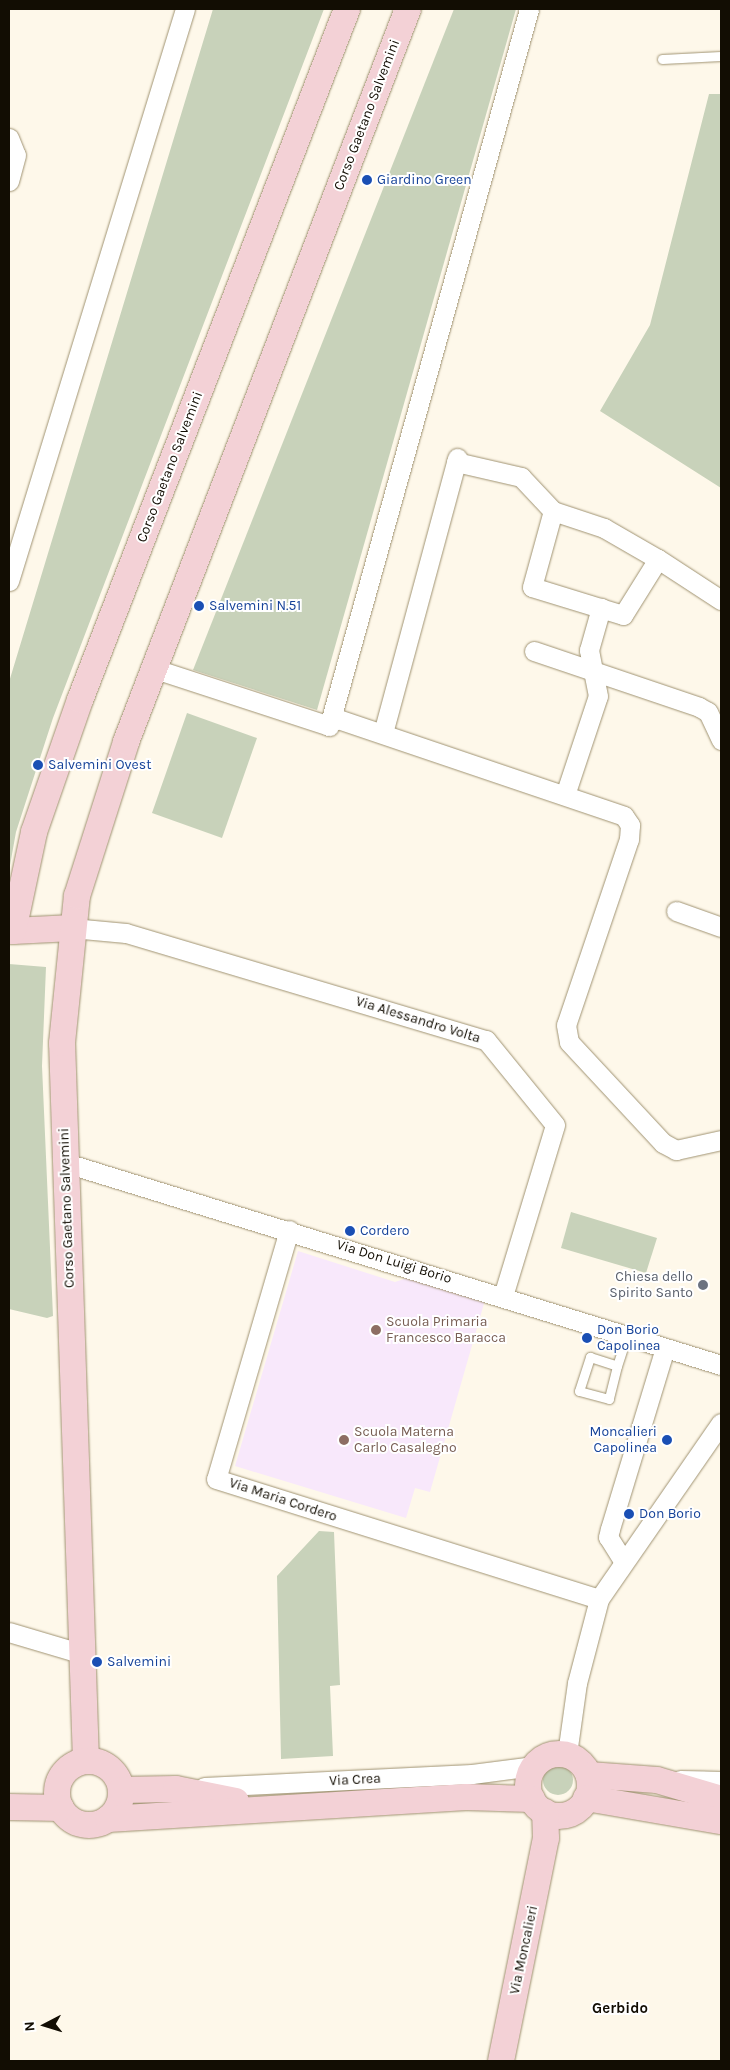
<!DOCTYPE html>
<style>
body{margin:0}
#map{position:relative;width:730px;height:2070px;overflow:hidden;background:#fef8ea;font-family:Karla,sans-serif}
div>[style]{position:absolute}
.education>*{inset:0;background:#f8e8fb}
.green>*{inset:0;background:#c8d2ba}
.round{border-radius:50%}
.roads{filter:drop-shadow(0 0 1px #a09372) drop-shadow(0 0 1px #a09372)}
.lane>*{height:9px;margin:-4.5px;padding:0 4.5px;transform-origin:4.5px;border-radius:4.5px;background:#fff}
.street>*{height:19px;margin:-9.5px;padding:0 9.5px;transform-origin:9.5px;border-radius:9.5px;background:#fff}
.secondary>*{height:26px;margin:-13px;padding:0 13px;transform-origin:13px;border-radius:13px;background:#f3d1d6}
.secondary>.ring{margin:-13px;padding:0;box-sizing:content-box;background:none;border:26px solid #f3d1d6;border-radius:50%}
.dots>*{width:14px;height:14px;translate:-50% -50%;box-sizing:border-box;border:2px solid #fff;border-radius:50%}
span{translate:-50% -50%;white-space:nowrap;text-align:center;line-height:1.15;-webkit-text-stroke:4px #fff;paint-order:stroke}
.street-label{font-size:14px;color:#120d03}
.transit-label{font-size:14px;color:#164399}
.left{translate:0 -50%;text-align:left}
.right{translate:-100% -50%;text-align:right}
.worship-label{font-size:14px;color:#5b616d}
.education-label{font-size:14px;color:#785e54}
.neighbourhood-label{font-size:15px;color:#120d03;font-weight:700}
.frame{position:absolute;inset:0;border:10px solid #120d03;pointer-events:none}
.north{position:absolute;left:20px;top:2000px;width:50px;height:50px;-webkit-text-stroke:4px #fff;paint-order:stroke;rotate:265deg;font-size:14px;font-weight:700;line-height:20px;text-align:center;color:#120d03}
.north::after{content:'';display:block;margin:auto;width:18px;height:22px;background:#120d03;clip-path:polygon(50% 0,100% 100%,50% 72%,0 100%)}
</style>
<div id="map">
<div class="education">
<div style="clip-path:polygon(298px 1251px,395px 1282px,407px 1278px,485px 1300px,430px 1492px,415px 1488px,406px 1518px,235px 1466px)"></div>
</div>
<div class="green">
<div style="clip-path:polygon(213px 9px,324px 9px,53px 718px,16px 832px,9px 871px,9px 682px)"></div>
<div style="clip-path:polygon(454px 9px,516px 9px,317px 710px,193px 670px)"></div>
<div style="clip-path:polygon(709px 94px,721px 94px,721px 488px,600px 411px,650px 325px)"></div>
<div style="clip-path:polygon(187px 713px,257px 738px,222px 838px,152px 813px)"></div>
<div style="clip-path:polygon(9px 964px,46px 967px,42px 1066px,53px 1316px,47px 1318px,9px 1309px)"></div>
<div style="clip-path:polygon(571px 1212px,657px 1238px,646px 1273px,561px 1248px)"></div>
<div style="clip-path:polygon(319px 1531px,334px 1532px,340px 1685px,330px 1686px,333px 1756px,281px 1759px,277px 1576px)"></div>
<div class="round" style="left:543px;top:1765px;width:30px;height:30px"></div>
</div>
<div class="roads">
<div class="lane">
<div style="left:662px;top:59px;width:59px;rotate:-2.9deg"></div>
<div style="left:617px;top:1366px;width:34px;rotate:104deg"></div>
<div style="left:609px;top:1399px;width:31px;rotate:-165deg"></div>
<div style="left:579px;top:1391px;width:36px;rotate:-72deg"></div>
<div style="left:590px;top:1357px;width:28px;rotate:18deg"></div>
<div style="left:617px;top:1366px;width:33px;rotate:-72deg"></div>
</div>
<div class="street">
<div style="left:9px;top:138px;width:18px;rotate:68deg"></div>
<div style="left:16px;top:155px;width:27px;rotate:105deg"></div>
<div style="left:456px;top:462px;width:67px;rotate:13deg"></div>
<div style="left:521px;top:477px;width:47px;rotate:46.7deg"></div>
<div style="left:658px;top:559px;width:66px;rotate:122deg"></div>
<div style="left:623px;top:615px;width:95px;rotate:-162.9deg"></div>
<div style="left:532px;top:587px;width:79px;rotate:-74.6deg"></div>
<div style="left:553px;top:511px;width:54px;rotate:18.4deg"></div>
<div style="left:604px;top:528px;width:62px;rotate:29.9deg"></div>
<div style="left:658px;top:559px;width:75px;rotate:33.1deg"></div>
<div style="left:9px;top:581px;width:598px;rotate:-72.9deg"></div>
<div style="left:534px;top:651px;width:174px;rotate:18.7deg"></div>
<div style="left:699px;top:707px;width:10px;rotate:29deg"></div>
<div style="left:708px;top:712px;width:31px;rotate:65deg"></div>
<div style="left:155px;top:669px;width:183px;rotate:18.1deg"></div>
<div style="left:329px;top:726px;width:744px;rotate:-74.41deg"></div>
<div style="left:332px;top:717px;width:308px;rotate:18.7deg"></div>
<div style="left:624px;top:816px;width:11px;rotate:56deg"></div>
<div style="left:630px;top:825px;width:14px;rotate:94deg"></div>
<div style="left:629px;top:839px;width:196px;rotate:108.7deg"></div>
<div style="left:566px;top:1025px;width:17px;rotate:80deg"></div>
<div style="left:569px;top:1042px;width:138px;rotate:47.1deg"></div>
<div style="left:663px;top:1143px;width:15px;rotate:28deg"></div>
<div style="left:676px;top:1150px;width:46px;rotate:-12.5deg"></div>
<div style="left:383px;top:733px;width:285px;rotate:-74.9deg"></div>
<div style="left:565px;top:795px;width:104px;rotate:-71.6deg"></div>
<div style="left:598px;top:696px;width:47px;rotate:-101.1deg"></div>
<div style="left:589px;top:650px;width:44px;rotate:-74.1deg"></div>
<div style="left:676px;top:911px;width:48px;rotate:19.6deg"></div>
<div style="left:72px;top:928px;width:54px;rotate:5.3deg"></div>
<div style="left:126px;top:933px;width:376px;rotate:16.6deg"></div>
<div style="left:486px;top:1040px;width:109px;rotate:50.9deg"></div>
<div style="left:555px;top:1125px;width:179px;rotate:106.9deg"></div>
<div style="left:66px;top:1163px;width:685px;rotate:17.14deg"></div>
<div style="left:289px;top:1230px;width:259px;rotate:106.3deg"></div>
<div style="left:216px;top:1479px;width:401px;rotate:17.4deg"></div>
<div style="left:622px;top:1559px;width:26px;rotate:-122deg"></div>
<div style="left:608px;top:1537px;width:8px;rotate:-76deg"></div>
<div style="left:610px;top:1529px;width:189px;rotate:-73.1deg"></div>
<div style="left:9px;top:1632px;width:77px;rotate:16.6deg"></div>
<div style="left:567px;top:1754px;width:72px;rotate:-82deg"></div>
<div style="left:577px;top:1683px;width:87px;rotate:-75.3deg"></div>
<div style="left:599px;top:1599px;width:214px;rotate:-55.3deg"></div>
<div style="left:680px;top:1780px;width:41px;rotate:1.4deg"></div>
<div style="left:204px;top:1787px;width:268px;rotate:-2.8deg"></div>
<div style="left:472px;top:1774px;width:63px;rotate:-7.4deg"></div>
</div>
<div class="secondary">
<div style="left:72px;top:928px;width:59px;rotate:177.1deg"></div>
<div style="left:13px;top:931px;width:101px;rotate:-78deg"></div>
<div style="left:34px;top:832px;width:140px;rotate:-70.8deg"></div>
<div style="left:80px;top:700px;width:741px;rotate:-68.87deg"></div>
<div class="ring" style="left:528px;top:1754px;width:36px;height:36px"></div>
<div style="left:86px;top:1761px;width:718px;rotate:-91.91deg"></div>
<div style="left:62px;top:1043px;width:148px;rotate:-84.2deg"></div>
<div style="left:77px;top:896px;width:162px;rotate:-72.3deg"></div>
<div style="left:126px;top:742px;width:785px;rotate:-68.96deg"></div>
<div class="ring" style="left:57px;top:1761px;width:38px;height:38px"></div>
<div style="left:589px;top:1775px;width:68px;rotate:4.2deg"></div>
<div style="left:657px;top:1780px;width:67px;rotate:16.5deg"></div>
<div style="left:121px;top:1790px;width:55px;rotate:-1deg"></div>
<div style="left:176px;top:1789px;width:61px;rotate:11.3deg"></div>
<div style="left:586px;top:1798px;width:137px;rotate:9.7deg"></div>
<div style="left:9px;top:1807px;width:52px;rotate:1.1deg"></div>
<div style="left:108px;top:1819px;width:359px;rotate:-3.5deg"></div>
<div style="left:466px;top:1797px;width:66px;rotate:1.7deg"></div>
<div style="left:501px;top:2061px;width:227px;rotate:-78.6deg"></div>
<div style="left:546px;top:1838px;width:26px;rotate:-92deg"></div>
</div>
</div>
<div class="dots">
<div style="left:367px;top:180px;background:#1a4fb4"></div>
<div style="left:199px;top:606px;background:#1a4fb4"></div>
<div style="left:38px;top:765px;background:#1a4fb4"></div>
<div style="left:350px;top:1231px;background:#1a4fb4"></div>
<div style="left:703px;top:1285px;background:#6b7280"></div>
<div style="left:376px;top:1330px;background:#8d6e63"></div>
<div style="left:587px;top:1338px;background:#1a4fb4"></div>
<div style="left:344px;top:1440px;background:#8d6e63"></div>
<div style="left:667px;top:1440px;background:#1a4fb4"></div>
<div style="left:629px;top:1514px;background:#1a4fb4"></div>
<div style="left:97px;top:1662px;background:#1a4fb4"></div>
</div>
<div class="street-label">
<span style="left:367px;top:115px;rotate:-69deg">Corso Gaetano Salvemini</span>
<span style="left:170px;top:467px;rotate:-69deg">Corso Gaetano Salvemini</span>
<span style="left:418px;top:1020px;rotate:17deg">Via Alessandro Volta</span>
<span style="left:67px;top:1208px;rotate:-92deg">Corso Gaetano Salvemini</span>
<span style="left:394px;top:1262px;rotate:17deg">Via Don Luigi Borio</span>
<span style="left:283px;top:1500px;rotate:18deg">Via Maria Cordero</span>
<span style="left:355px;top:1780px;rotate:-3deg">Via Crea</span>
<span style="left:524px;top:1950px;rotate:-78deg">Via Moncalieri</span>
</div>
<div class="transit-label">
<span class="left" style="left:377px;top:180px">Giardino Green</span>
<span class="left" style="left:209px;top:606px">Salvemini N.51</span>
<span class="left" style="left:48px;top:765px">Salvemini Ovest</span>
<span class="left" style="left:360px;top:1231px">Cordero</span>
<span class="left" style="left:597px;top:1338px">Don Borio<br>Capolinea</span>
<span class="right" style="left:657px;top:1440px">Moncalieri<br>Capolinea</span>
<span class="left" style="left:639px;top:1514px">Don Borio</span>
<span class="left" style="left:107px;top:1662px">Salvemini</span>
</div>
<div class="worship-label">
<span class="right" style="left:693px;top:1285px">Chiesa dello<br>Spirito Santo</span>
</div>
<div class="education-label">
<span class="left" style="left:386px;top:1330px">Scuola Primaria<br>Francesco Baracca</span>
<span class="left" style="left:354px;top:1440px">Scuola Materna<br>Carlo Casalegno</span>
</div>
<div class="neighbourhood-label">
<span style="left:620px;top:2009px">Gerbido</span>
</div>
<div class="frame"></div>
<div class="north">N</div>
</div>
